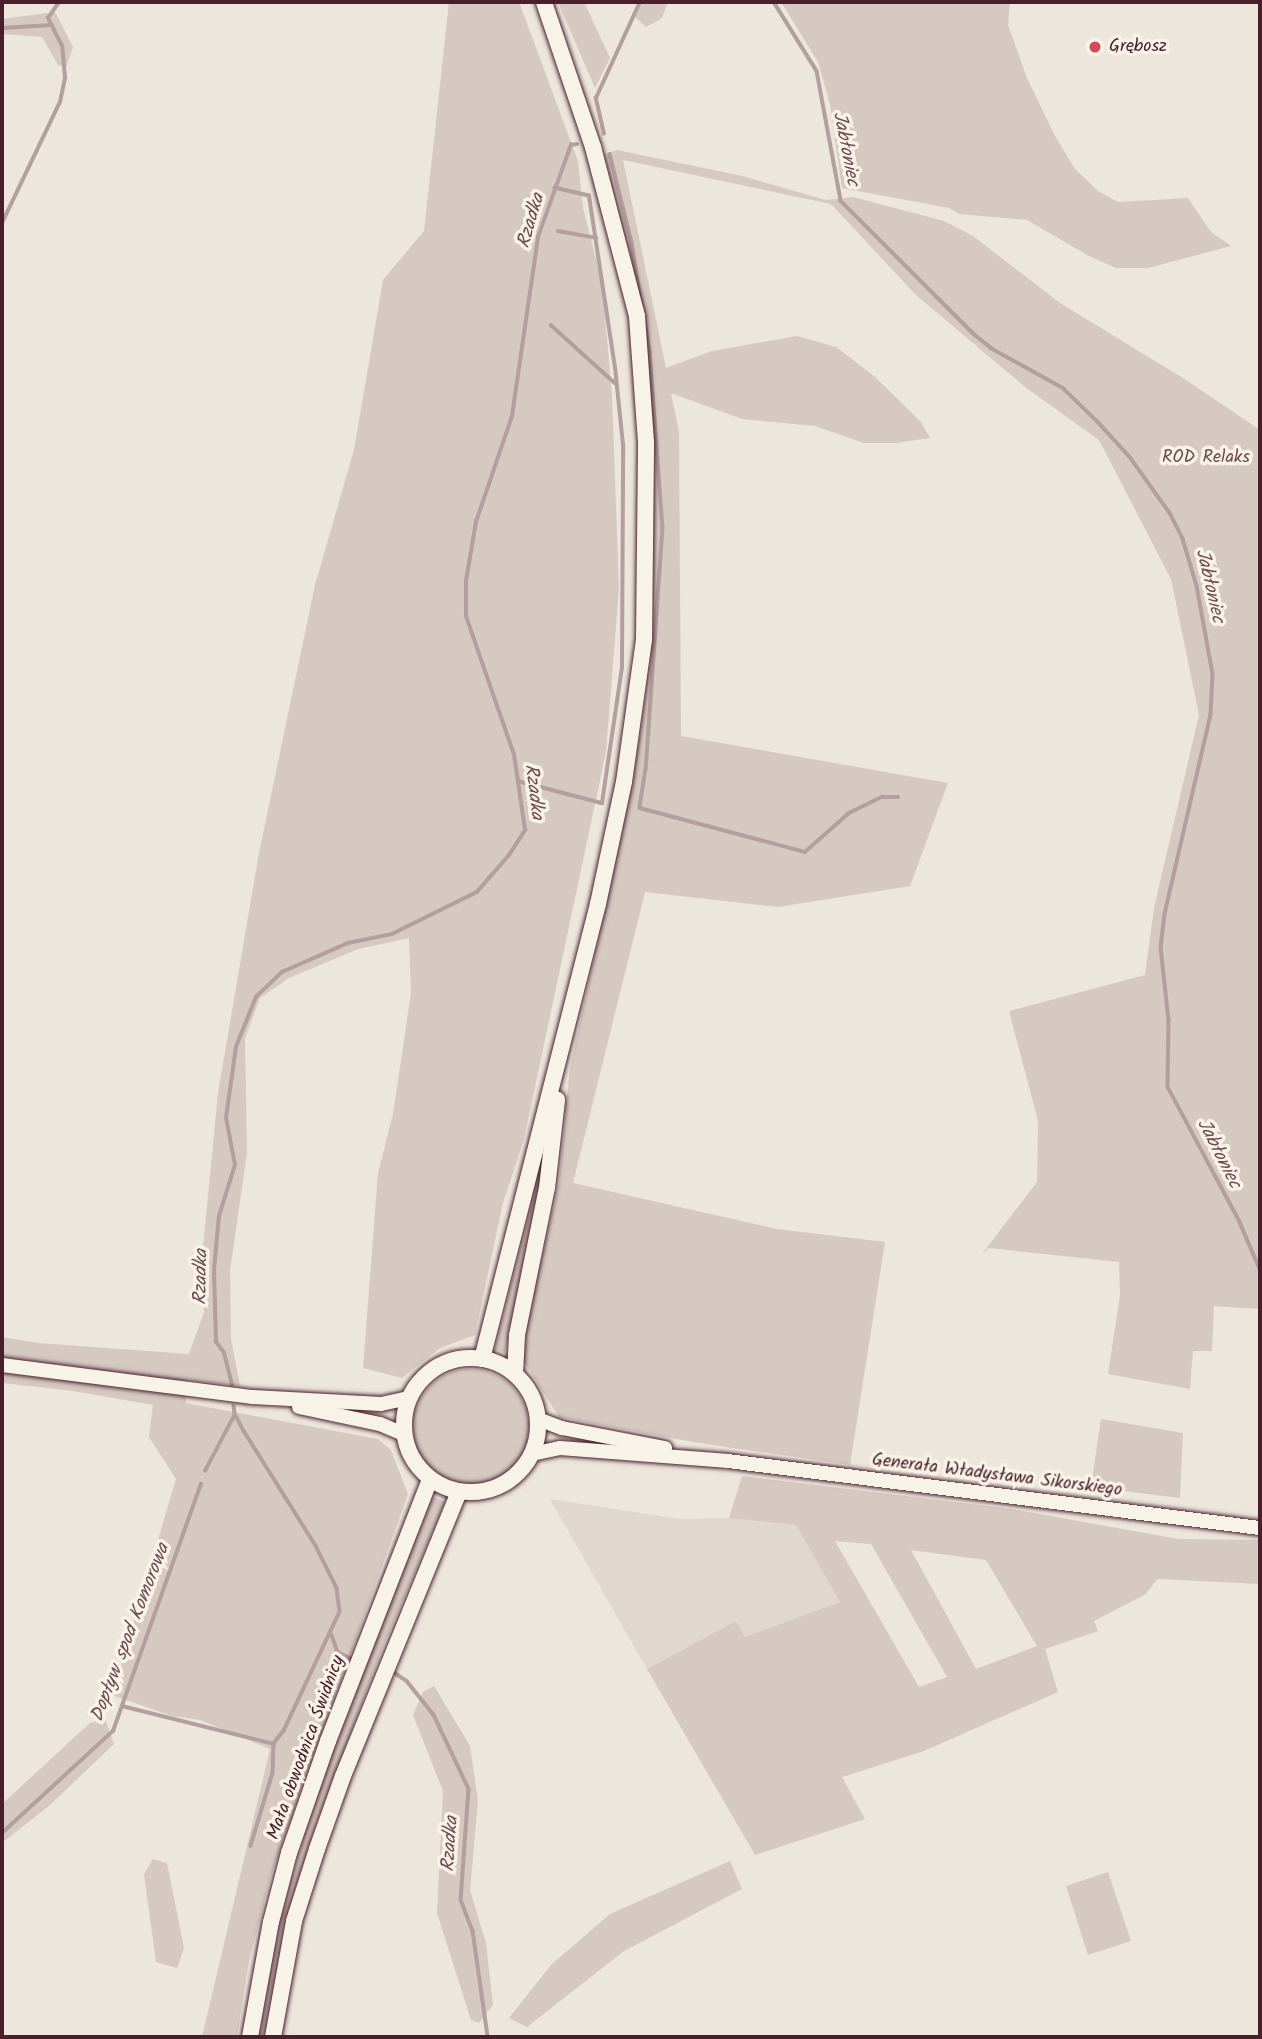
<!DOCTYPE html>
<meta charset="utf-8">
<style>
body{margin:0}
#map{position:relative;width:1262px;height:2039px;overflow:hidden;background:#ece6dd;font-family:Kalam,sans-serif}
div>[style]{position:absolute}
.built>*{inset:0;background:#e0d7d0}
.green>*{inset:0;background:#d5c9c2}
.round{border-radius:50%}
.stream>*{height:3.5px;margin:-1.75px;padding:0 1.75px;transform-origin:1.75px;border-radius:1.75px;background:#b39f9d}
.roads{filter:drop-shadow(0 0 2px #4a1f2b) drop-shadow(0 0 2px #4a1f2b)}
.secondary>*{height:14px;margin:-7px;padding:0 7px;transform-origin:7px;border-radius:7px;background:#f7f3e8}
.primary>*{height:16px;margin:-8px;padding:0 8px;transform-origin:8px;border-radius:8px;background:#f7f3e8}
.primary>.ring{margin:-8px;padding:0;box-sizing:content-box;background:none;border:16px solid #f7f3e8;border-radius:50%}
.dots>*{width:19px;height:19px;translate:-50% -50%;box-sizing:border-box;border:4px solid #f7f3e8;border-radius:50%}
span{translate:-50% -50%;white-space:nowrap;text-align:center;line-height:1.15;-webkit-text-stroke:7px #f7f3e8;paint-order:stroke}
.poi-label{font-size:18px;color:#4a1f2b}
.left{translate:0 -50%;text-align:left}
.park-label{font-size:18px;color:#6d4a51}
.street-label{font-size:18px;color:#4a1f2b}
.water-label{font-size:19px;color:#6f4c53;font-style:italic}
.frame{position:absolute;inset:0;border:4px solid #4a1f2b;pointer-events:none}
</style>
<div id="map">
<div class="built">
<div style="clip-path:polygon(550px 1499px,679px 1519px,729px 1518px,796px 1525px,840px 1602px,744px 1638px,736px 1621px,647px 1669px)"></div>
</div>
<div class="green">
<div style="clip-path:polygon(449px 2px,519px 2px,578px 161px,583px 208px,602px 282px,612px 395px,619px 588px,606px 752px,524px 1139px,503px 1203px,475px 1335px,440px 1348px,402px 1378px,363px 1368px,378px 1173px,393px 1114px,411px 993px,409px 938px,358px 949px,289px 978px,260px 998px,245px 1038px,247px 1153px,230px 1271px,231px 1339px,240px 1386px,188px 1380px,186px 1403px,378px 1439px,391px 1450px,408px 1494px,271px 1875px,249px 1961px,237px 2037px,202px 2037px,270px 1749px,200px 1720px,172px 1716px,112px 1695px,176px 1479px,149px 1437px,153px 1405px,73px 1391px,2px 1383px,2px 1337px,38px 1343px,189px 1354px,204px 1312px,201px 1268px,218px 1093px,259px 853px,315px 585px,354px 450px,383px 280px,424px 231px)"></div>
<div style="clip-path:polygon(558px 2px,584px 2px,610px 58px,595px 88px)"></div>
<div style="clip-path:polygon(638px 2px,668px 2px,662px 18px,646px 27px,635px 17px)"></div>
<div style="clip-path:polygon(781px 2px,1010px 2px,1008px 25px,1027px 78px,1055px 136px,1075px 169px,1098px 191px,1118px 202px,1188px 198px,1211px 232px,1231px 246px,1148px 268px,1116px 268px,1089px 256px,1027px 220px,959px 214px,949px 208px,842px 188px,830px 104px,818px 62px)"></div>
<div style="clip-path:polygon(55px 12px,73px 47px,66px 67px,58px 65px,42px 37px,2px 34px,2px 19px)"></div>
<div style="clip-path:polygon(617px 150px,742px 176px,826px 200px,853px 197px,944px 221px,973px 236px,1060px 303px,1186px 380px,1260px 430px,1260px 1309px,1214px 1306px,1212px 1351px,1193px 1351px,1190px 1389px,1108px 1374px,1120px 1296px,1119px 1262px,989px 1248px,982px 1254px,1037px 1182px,1038px 1121px,1009px 1011px,1145px 975px,1154px 908px,1199px 715px,1171px 579px,1099px 440px,1025px 387px,916px 295px,831px 204px,623px 160px,666px 368px,712px 351px,797px 336px,836px 347px,874px 376px,921px 422px,930px 438px,896px 443px,864px 443px,815px 426px,742px 419px,671px 393px,679px 432px,681px 736px,948px 783px,910px 886px,778px 907px,645px 892px,573px 1183px,777px 1229px,885px 1242px,850px 1465px,693px 1442px,559px 1417px,523px 1360px,523px 1349px,535px 1287px,559px 1183px,570px 1067px,632px 786px,646px 694px,653px 608px,653px 487px,646px 347px,602px 155px)"></div>
<div style="clip-path:polygon(539px 1175px,544px 1176px,505px 1353px,495px 1349px)"></div>
<div class="round" style="left:413px;top:1369px;width:116px;height:116px"></div>
<div style="clip-path:polygon(1101px 1419px,1183px 1433px,1180px 1498px,1091px 1487px)"></div>
<div style="clip-path:polygon(evenodd,742px 1476px,1012px 1509px,1178px 1539px,1260px 1540px,1260px 1584px,1157px 1579px,1146px 1594px,1094px 1621px,1098px 1631px,1045px 1649px,1058px 1692px,924px 1751px,842px 1777px,865px 1819px,755px 1855px,647px 1669px,736px 1621px,745px 1637px,840px 1602px,796px 1525px,729px 1518px,742px 1476px,835px 1541px,871px 1544px,947px 1677px,919px 1687px,835px 1541px,742px 1476px,911px 1550px,986px 1560px,1037px 1646px,976px 1669px,911px 1550px)"></div>
<div style="clip-path:polygon(431px 1496px,445px 1502px,383px 1647px,316px 1824px,284px 1930px,265px 2037px,257px 2037px,275px 1936px,315px 1798px)"></div>
<div style="clip-path:polygon(434px 1686px,470px 1746px,478px 1801px,470px 1890px,486px 1943px,493px 2005px,479px 2023px,471px 2020px,437px 1913px,443px 1791px,413px 1715px,423px 1692px)"></div>
<div style="clip-path:polygon(105px 1719px,114px 1744px,50px 1805px,2px 1843px,2px 1804px,90px 1723px)"></div>
<div style="clip-path:polygon(153px 1859px,167px 1863px,184px 1948px,177px 1968px,156px 1962px,144px 1874px)"></div>
<div style="clip-path:polygon(730px 1861px,742px 1889px,624px 1951px,527px 2027px,509px 2018px,551px 1965px,610px 1914px)"></div>
<div style="clip-path:polygon(1108px 1872px,1131px 1941px,1088px 1955px,1066px 1886px)"></div>
</div>
<div class="stream">
<div style="left:774px;top:2px;width:81px;rotate:58.1deg"></div>
<div style="left:817px;top:71px;width:132px;rotate:79.5deg"></div>
<div style="left:841px;top:201px;width:188px;rotate:45deg"></div>
<div style="left:974px;top:334px;width:22px;rotate:39deg"></div>
<div style="left:991px;top:348px;width:82px;rotate:29.1deg"></div>
<div style="left:1063px;top:388px;width:49px;rotate:44.2deg"></div>
<div style="left:1098px;top:422px;width:47px;rotate:47.6deg"></div>
<div style="left:1130px;top:457px;width:69px;rotate:54.5deg"></div>
<div style="left:1170px;top:513px;width:29px;rotate:63deg"></div>
<div style="left:1183px;top:539px;width:49px;rotate:73.4deg"></div>
<div style="left:1197px;top:586px;width:89px;rotate:79.7deg"></div>
<div style="left:1213px;top:674px;width:41px;rotate:92.8deg"></div>
<div style="left:1211px;top:715px;width:205px;rotate:103deg"></div>
<div style="left:1165px;top:915px;width:32px;rotate:97deg"></div>
<div style="left:1161px;top:947px;width:74px;rotate:83.8deg"></div>
<div style="left:1169px;top:1021px;width:66px;rotate:90.9deg"></div>
<div style="left:1168px;top:1087px;width:151px;rotate:61.9deg"></div>
<div style="left:1239px;top:1220px;width:53px;rotate:66.8deg"></div>
<div style="left:2px;top:28px;width:50px;rotate:-3.4deg"></div>
<div style="left:604px;top:134px;width:37px;rotate:-103deg"></div>
<div style="left:596px;top:98px;width:106px;rotate:-65.4deg"></div>
<div style="left:610px;top:154px;width:92px;rotate:76.1deg"></div>
<div style="left:632px;top:243px;width:64px;rotate:81deg"></div>
<div style="left:2px;top:223px;width:134px;rotate:-64.4deg"></div>
<div style="left:60px;top:102px;width:25px;rotate:-78deg"></div>
<div style="left:65px;top:78px;width:32px;rotate:-95deg"></div>
<div style="left:62px;top:46px;width:31px;rotate:-117deg"></div>
<div style="left:48px;top:18px;width:19px;rotate:-55deg"></div>
<div style="left:558px;top:231px;width:39px;rotate:10deg"></div>
<div style="left:645px;top:321px;width:31px;rotate:81deg"></div>
<div style="left:650px;top:352px;width:176px;rotate:85.8deg"></div>
<div style="left:663px;top:528px;width:242px;rotate:94deg"></div>
<div style="left:646px;top:769px;width:39px;rotate:99deg"></div>
<div style="left:640px;top:808px;width:171px;rotate:14.9deg"></div>
<div style="left:805px;top:852px;width:59px;rotate:-41.6deg"></div>
<div style="left:849px;top:813px;width:37px;rotate:-26deg"></div>
<div style="left:882px;top:797px;width:16px"></div>
<div style="left:551px;top:325px;width:86px;rotate:42.2deg"></div>
<div style="left:518px;top:781px;width:87px;rotate:14.7deg"></div>
<div style="left:602px;top:803px;width:137px;rotate:-81.6deg"></div>
<div style="left:622px;top:667px;width:222px;rotate:-89.7deg"></div>
<div style="left:623px;top:445px;width:77px;rotate:-95.9deg"></div>
<div style="left:615px;top:368px;width:174px;rotate:-98.6deg"></div>
<div style="left:589px;top:196px;width:35px;rotate:-167deg"></div>
<div style="left:232px;top:1385px;width:33px;rotate:-104deg"></div>
<div style="left:224px;top:1353px;width:14px;rotate:-126deg"></div>
<div style="left:216px;top:1342px;width:72px;rotate:-91.6deg"></div>
<div style="left:214px;top:1270px;width:54px;rotate:-84.7deg"></div>
<div style="left:219px;top:1216px;width:53px;rotate:-72.6deg"></div>
<div style="left:235px;top:1165px;width:48px;rotate:-100.8deg"></div>
<div style="left:226px;top:1118px;width:72px;rotate:-82deg"></div>
<div style="left:236px;top:1047px;width:54px;rotate:-68.2deg"></div>
<div style="left:256px;top:997px;width:36px;rotate:-44deg"></div>
<div style="left:282px;top:972px;width:72px;rotate:-23.7deg"></div>
<div style="left:348px;top:943px;width:45px;rotate:-11.6deg"></div>
<div style="left:392px;top:934px;width:95px;rotate:-26.3deg"></div>
<div style="left:477px;top:892px;width:49px;rotate:-49.1deg"></div>
<div style="left:509px;top:855px;width:30px;rotate:-57deg"></div>
<div style="left:525px;top:830px;width:76px;rotate:-98.3deg"></div>
<div style="left:514px;top:755px;width:147px;rotate:-109.1deg"></div>
<div style="left:466px;top:616px;width:35px;rotate:-90deg"></div>
<div style="left:466px;top:581px;width:60px;rotate:-80.4deg"></div>
<div style="left:476px;top:522px;width:112px;rotate:-71.2deg"></div>
<div style="left:512px;top:416px;width:181px;rotate:-81.7deg"></div>
<div style="left:538px;top:237px;width:98px;rotate:-70.3deg"></div>
<div style="left:571px;top:145px;width:6px;rotate:-9deg"></div>
<div style="left:234px;top:1406px;width:8px;rotate:83deg"></div>
<div style="left:235px;top:1414px;width:19px;rotate:62deg"></div>
<div style="left:244px;top:1431px;width:136px;rotate:57.9deg"></div>
<div style="left:316px;top:1546px;width:47px;rotate:63.4deg"></div>
<div style="left:337px;top:1588px;width:24px;rotate:83deg"></div>
<div style="left:340px;top:1612px;width:132px;rotate:115.2deg"></div>
<div style="left:284px;top:1731px;width:16px;rotate:128deg"></div>
<div style="left:274px;top:1744px;width:29px;rotate:92deg"></div>
<div style="left:273px;top:1773px;width:76px;rotate:106.8deg"></div>
<div style="left:205px;top:1471px;width:64px;rotate:-62.2deg"></div>
<div style="left:332px;top:1635px;width:18px;rotate:71deg"></div>
<div style="left:338px;top:1652px;width:16px;rotate:27deg"></div>
<div style="left:395px;top:1673px;width:14px;rotate:34deg"></div>
<div style="left:407px;top:1681px;width:43px;rotate:51.5deg"></div>
<div style="left:434px;top:1715px;width:82px;rotate:64.7deg"></div>
<div style="left:469px;top:1789px;width:111px;rotate:94.1deg"></div>
<div style="left:461px;top:1900px;width:33px;rotate:69deg"></div>
<div style="left:473px;top:1931px;width:107px;rotate:81.9deg"></div>
<div style="left:122px;top:1706px;width:157px;rotate:14deg"></div>
<div style="left:2px;top:1833px;width:151px;rotate:-42.6deg"></div>
<div style="left:113px;top:1731px;width:262px;rotate:-70.4deg"></div>
</div>
<div class="roads">
<div class="secondary">
<div style="left:2px;top:1365px;width:253px;rotate:7.3deg"></div>
<div style="left:253px;top:1397px;width:128px;rotate:3.1deg"></div>
<div style="left:381px;top:1404px;width:29px;rotate:-12deg"></div>
<div style="left:299px;top:1407px;width:83px;rotate:11.9deg"></div>
<div style="left:380px;top:1424px;width:25px;rotate:23deg"></div>
<div style="left:538px;top:1419px;width:26px;rotate:21deg"></div>
<div style="left:562px;top:1428px;width:105px;rotate:11deg"></div>
<div style="left:532px;top:1454px;width:29px;rotate:-12deg"></div>
<div style="left:560px;top:1448px;width:169px;rotate:4.4deg"></div>
<div style="left:728px;top:1461px;width:536px;rotate:7.18deg"></div>
</div>
<div class="primary">
<div class="ring" style="left:404px;top:1358px;width:118px;height:118px"></div>
<div style="left:482px;top:1359px;width:470px;rotate:-75.7deg"></div>
<div style="left:598px;top:904px;width:125px;rotate:-78deg"></div>
<div style="left:624px;top:782px;width:143px;rotate:-82deg"></div>
<div style="left:644px;top:640px;width:198px;rotate:-89.4deg"></div>
<div style="left:646px;top:442px;width:126px;rotate:-94.1deg"></div>
<div style="left:637px;top:316px;width:175px;rotate:-104.6deg"></div>
<div style="left:593px;top:147px;width:153px;rotate:-108.7deg"></div>
<div style="left:515px;top:1374px;width:39px;rotate:-87deg"></div>
<div style="left:517px;top:1335px;width:150px;rotate:-78.5deg"></div>
<div style="left:547px;top:1188px;width:89px;rotate:-83.5deg"></div>
<div style="left:250px;top:2037px;width:117px;rotate:-79.7deg"></div>
<div style="left:271px;top:1922px;width:71px;rotate:-75.4deg"></div>
<div style="left:289px;top:1853px;width:119px;rotate:-70.8deg"></div>
<div style="left:328px;top:1741px;width:280px;rotate:-68.7deg"></div>
<div style="left:273px;top:2037px;width:118px;rotate:-79.7deg"></div>
<div style="left:294px;top:1921px;width:76px;rotate:-72.3deg"></div>
<div style="left:317px;top:1849px;width:77px;rotate:-70.4deg"></div>
<div style="left:343px;top:1776px;width:307px;rotate:-67.8deg"></div>
</div>
</div>
<div class="dots">
<div style="left:1095px;top:47px;background:#d1495b"></div>
</div>
<div class="poi-label">
<span class="left" style="left:1109px;top:47px">Grębosz</span>
</div>
<div class="park-label">
<span style="left:1206px;top:458px">ROD Relaks</span>
</div>
<div class="street-label">
<span style="left:997px;top:1476px;rotate:7deg">Generała Władysława Sikorskiego</span>
<span style="left:307px;top:1748px;rotate:-70deg">Mała obwodnica Świdnicy</span>
</div>
<div class="water-label">
<span style="left:845px;top:149px;rotate:79deg">Jabłoniec</span>
<span style="left:532px;top:221px;rotate:-74deg">Rzadka</span>
<span style="left:1209px;top:586px;rotate:77deg">Jabłoniec</span>
<span style="left:533px;top:792px;rotate:83deg">Rzadka</span>
<span style="left:1218px;top:1154px;rotate:63deg">Jabłoniec</span>
<span style="left:202px;top:1277px;rotate:-89deg">Rzadka</span>
<span style="left:131px;top:1633px;rotate:-69deg">Dopływ spod Komorowa</span>
<span style="left:451px;top:1844px;rotate:-86deg">Rzadka</span>
</div>
<div class="frame"></div>
</div>
